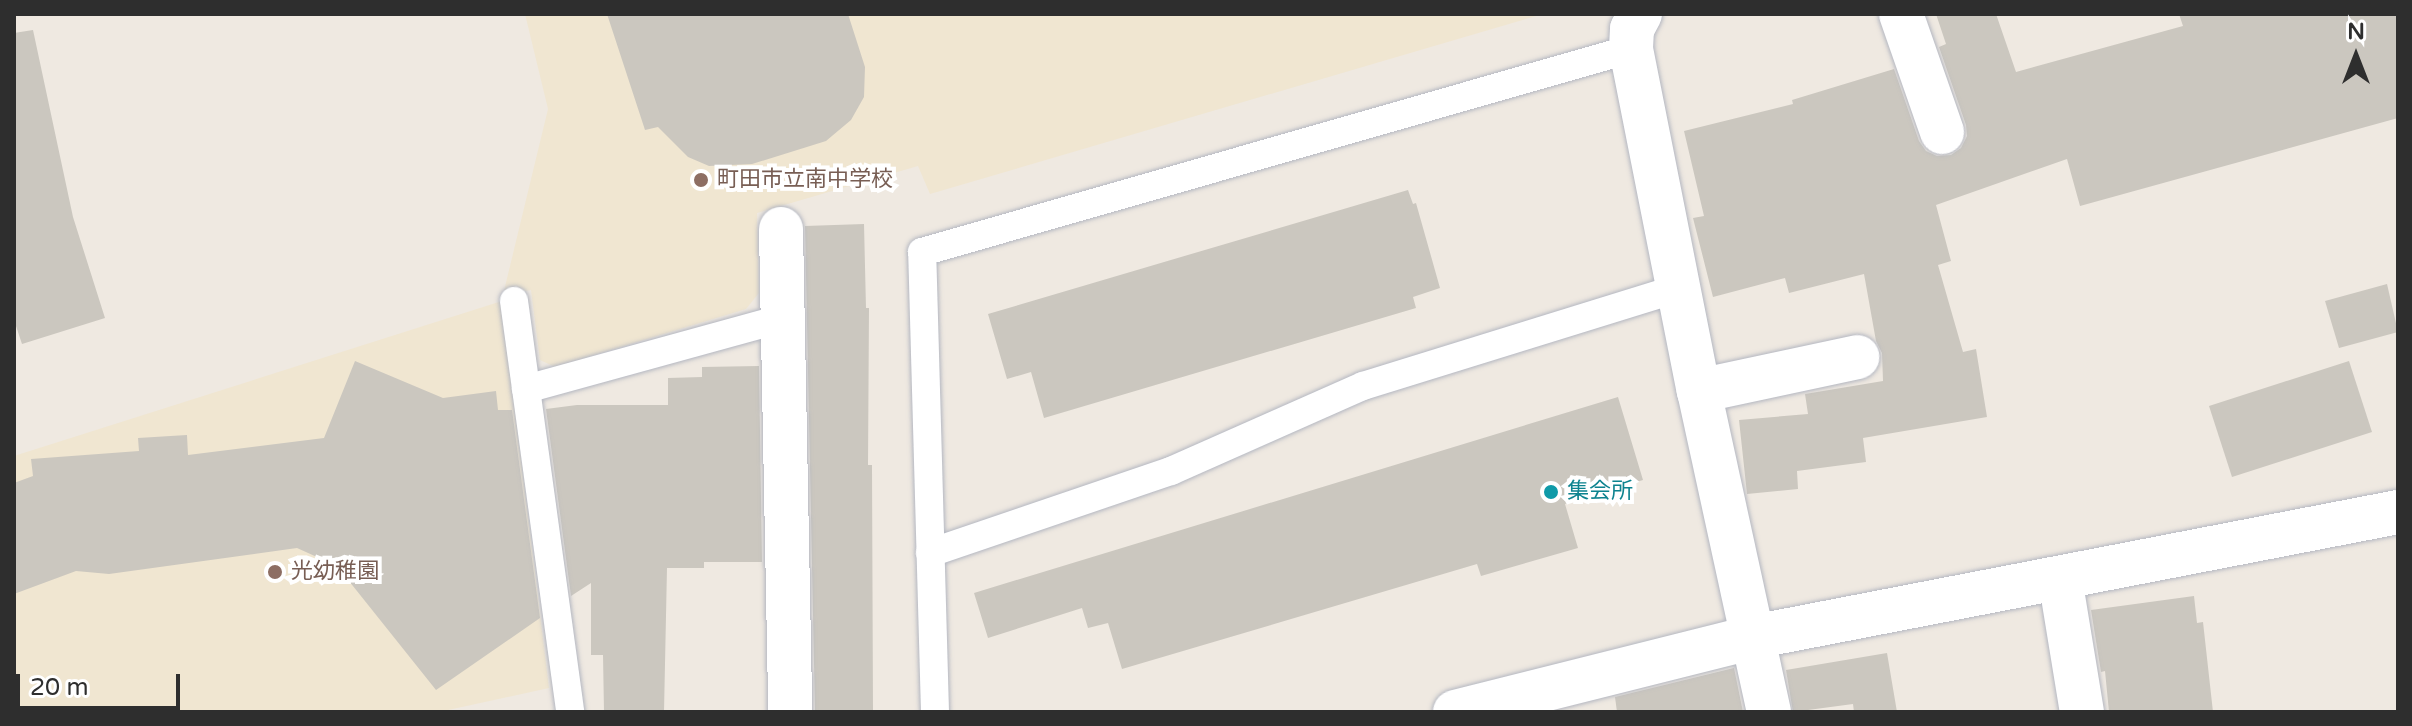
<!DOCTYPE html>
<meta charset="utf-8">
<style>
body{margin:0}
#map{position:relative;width:2412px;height:726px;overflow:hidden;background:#efe9e1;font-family:"Varela Round","Noto Sans JP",sans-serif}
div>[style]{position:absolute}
.education>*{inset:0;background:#f0e6d1}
.building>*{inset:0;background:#cbc7bf}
.roads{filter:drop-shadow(0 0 2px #b4b7c1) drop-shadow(0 0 2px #b4b7c1)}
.service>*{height:28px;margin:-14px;padding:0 14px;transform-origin:14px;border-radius:14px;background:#fff}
.minor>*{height:44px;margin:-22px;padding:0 22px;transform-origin:22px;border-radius:22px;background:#fff}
.dots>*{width:22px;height:22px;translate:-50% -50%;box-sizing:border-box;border:4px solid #fff;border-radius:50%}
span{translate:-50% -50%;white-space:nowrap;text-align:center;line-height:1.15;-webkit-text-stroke:8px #fff;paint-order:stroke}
.education-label{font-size:22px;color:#785e54}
.left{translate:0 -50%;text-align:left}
.culture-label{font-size:22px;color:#0d838f}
.frame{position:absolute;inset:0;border:16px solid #2e2e2e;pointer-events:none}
.north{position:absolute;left:2316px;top:16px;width:80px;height:80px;-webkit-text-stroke:6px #fff;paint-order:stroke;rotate:0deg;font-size:22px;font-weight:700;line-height:32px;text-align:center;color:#2e2e2e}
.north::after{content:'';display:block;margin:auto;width:28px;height:36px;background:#2e2e2e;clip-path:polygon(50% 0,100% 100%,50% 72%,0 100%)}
.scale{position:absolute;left:16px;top:674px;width:164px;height:36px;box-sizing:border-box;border:4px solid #2e2e2e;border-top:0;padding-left:10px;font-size:24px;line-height:28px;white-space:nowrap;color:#2e2e2e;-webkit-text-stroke:6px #fff;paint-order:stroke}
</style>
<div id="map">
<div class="education">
<div style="clip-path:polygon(525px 14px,1543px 14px,930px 194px,918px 166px,757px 213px,759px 293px,746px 309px,555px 367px,540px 360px,531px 290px,503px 295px,548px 109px)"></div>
<div style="clip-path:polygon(502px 301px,549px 688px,439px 712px,14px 712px,14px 456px)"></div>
</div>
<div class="building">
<div style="clip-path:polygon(607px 14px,848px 14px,865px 67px,864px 97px,851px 120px,826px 141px,752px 164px,709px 166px,688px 157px,658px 127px,645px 130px)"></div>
<div style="clip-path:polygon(1936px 14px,1996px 14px,2016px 72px,2183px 26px,2179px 14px,2398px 14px,2398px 118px,2080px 206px,2067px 159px,1936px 205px,1951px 261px,1938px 265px,1963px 352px,1976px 349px,1987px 417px,1863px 438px,1866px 462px,1797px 471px,1798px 489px,1747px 494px,1739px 420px,1808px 414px,1805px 394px,1883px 381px,1882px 353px,1876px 341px,1864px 274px,1789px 293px,1785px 278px,1713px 297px,1693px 218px,1704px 216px,1684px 131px,1793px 104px,1792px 100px,1894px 69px,1919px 141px,1926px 151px,1937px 156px,1951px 155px,1961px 148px,1967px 136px,1966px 125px,1939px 47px,1946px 44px)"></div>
<div style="clip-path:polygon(33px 30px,73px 217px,105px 318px,22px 344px,14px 320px,14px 33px)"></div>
<div style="clip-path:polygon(1408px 190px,1413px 204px,1416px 203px,1440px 288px,1413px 297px,1416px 308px,1044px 418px,1031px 372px,1007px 379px,988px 314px)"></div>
<div style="clip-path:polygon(864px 224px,866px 308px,869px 308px,868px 465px,872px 465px,873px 712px,815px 712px,805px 226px)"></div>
<div style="clip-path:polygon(2387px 284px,2398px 332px,2339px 348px,2325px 301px)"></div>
<div style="clip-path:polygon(355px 361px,443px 398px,496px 391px,498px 410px,512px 410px,540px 618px,436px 690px,337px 566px,297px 548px,109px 574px,76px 571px,14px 594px,14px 483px,33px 476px,31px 459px,139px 451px,138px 438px,187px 435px,188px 455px,324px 438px)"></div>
<div style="clip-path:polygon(2349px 361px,2372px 432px,2232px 477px,2209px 406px)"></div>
<div style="clip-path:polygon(759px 366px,762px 562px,704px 562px,704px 568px,667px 568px,664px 712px,604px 712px,603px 655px,591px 655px,591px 583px,571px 596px,546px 409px,577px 405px,668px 405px,668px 378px,702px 377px,702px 367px)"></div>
<div style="clip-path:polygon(1618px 397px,1643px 480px,1565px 504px,1578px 548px,1481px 576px,1477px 564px,1122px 669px,1108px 623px,1088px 628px,1082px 608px,988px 638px,974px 593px)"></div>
<div style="clip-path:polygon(2194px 596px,2197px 623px,2203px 622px,2213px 712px,2109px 712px,2105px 671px,2101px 672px,2091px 610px)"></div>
<div style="clip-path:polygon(1887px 653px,1897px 712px,1854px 712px,1853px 704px,1793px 712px,1786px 670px)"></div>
<div style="clip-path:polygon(1734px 668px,1743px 712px,1617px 712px,1615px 697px)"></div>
</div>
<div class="roads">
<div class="service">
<div style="left:514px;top:301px;width:415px;rotate:82.2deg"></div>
<div style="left:526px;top:389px;width:267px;rotate:-15.4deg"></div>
<div style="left:930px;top:553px;width:255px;rotate:-18.8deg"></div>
<div style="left:1171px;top:471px;width:210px;rotate:-23.9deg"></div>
<div style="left:1363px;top:386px;width:331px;rotate:-17.2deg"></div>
<div style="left:935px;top:712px;width:460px;rotate:-91.6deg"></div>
<div style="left:922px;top:252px;width:737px;rotate:-15.98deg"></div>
</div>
<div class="minor">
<div style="left:1640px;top:14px;width:17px;rotate:118deg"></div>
<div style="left:1632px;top:29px;width:20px;rotate:93deg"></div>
<div style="left:1631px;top:49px;width:349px;rotate:78.8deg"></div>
<div style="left:1699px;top:391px;width:329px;rotate:77.7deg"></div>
<div style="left:1901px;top:14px;width:125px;rotate:70.8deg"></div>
<div style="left:781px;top:229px;width:483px;rotate:88.9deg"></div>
<div style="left:1699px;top:391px;width:162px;rotate:-12.1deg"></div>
<div style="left:2060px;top:578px;width:136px;rotate:80.7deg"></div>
<div style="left:1455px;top:712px;width:307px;rotate:-14.1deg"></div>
<div style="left:1753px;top:637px;width:657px;rotate:-10.97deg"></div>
</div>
</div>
<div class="dots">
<div style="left:701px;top:180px;background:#8d6e63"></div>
<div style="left:1551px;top:492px;background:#0f9aa8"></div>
<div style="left:275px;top:572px;background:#8d6e63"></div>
</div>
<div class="education-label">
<span class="left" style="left:717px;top:180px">町田市立南中学校</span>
<span class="left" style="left:291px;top:572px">光幼稚園</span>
</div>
<div class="culture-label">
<span class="left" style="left:1567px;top:492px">集会所</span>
</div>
<div class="frame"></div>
<div class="north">N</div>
<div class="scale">20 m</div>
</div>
